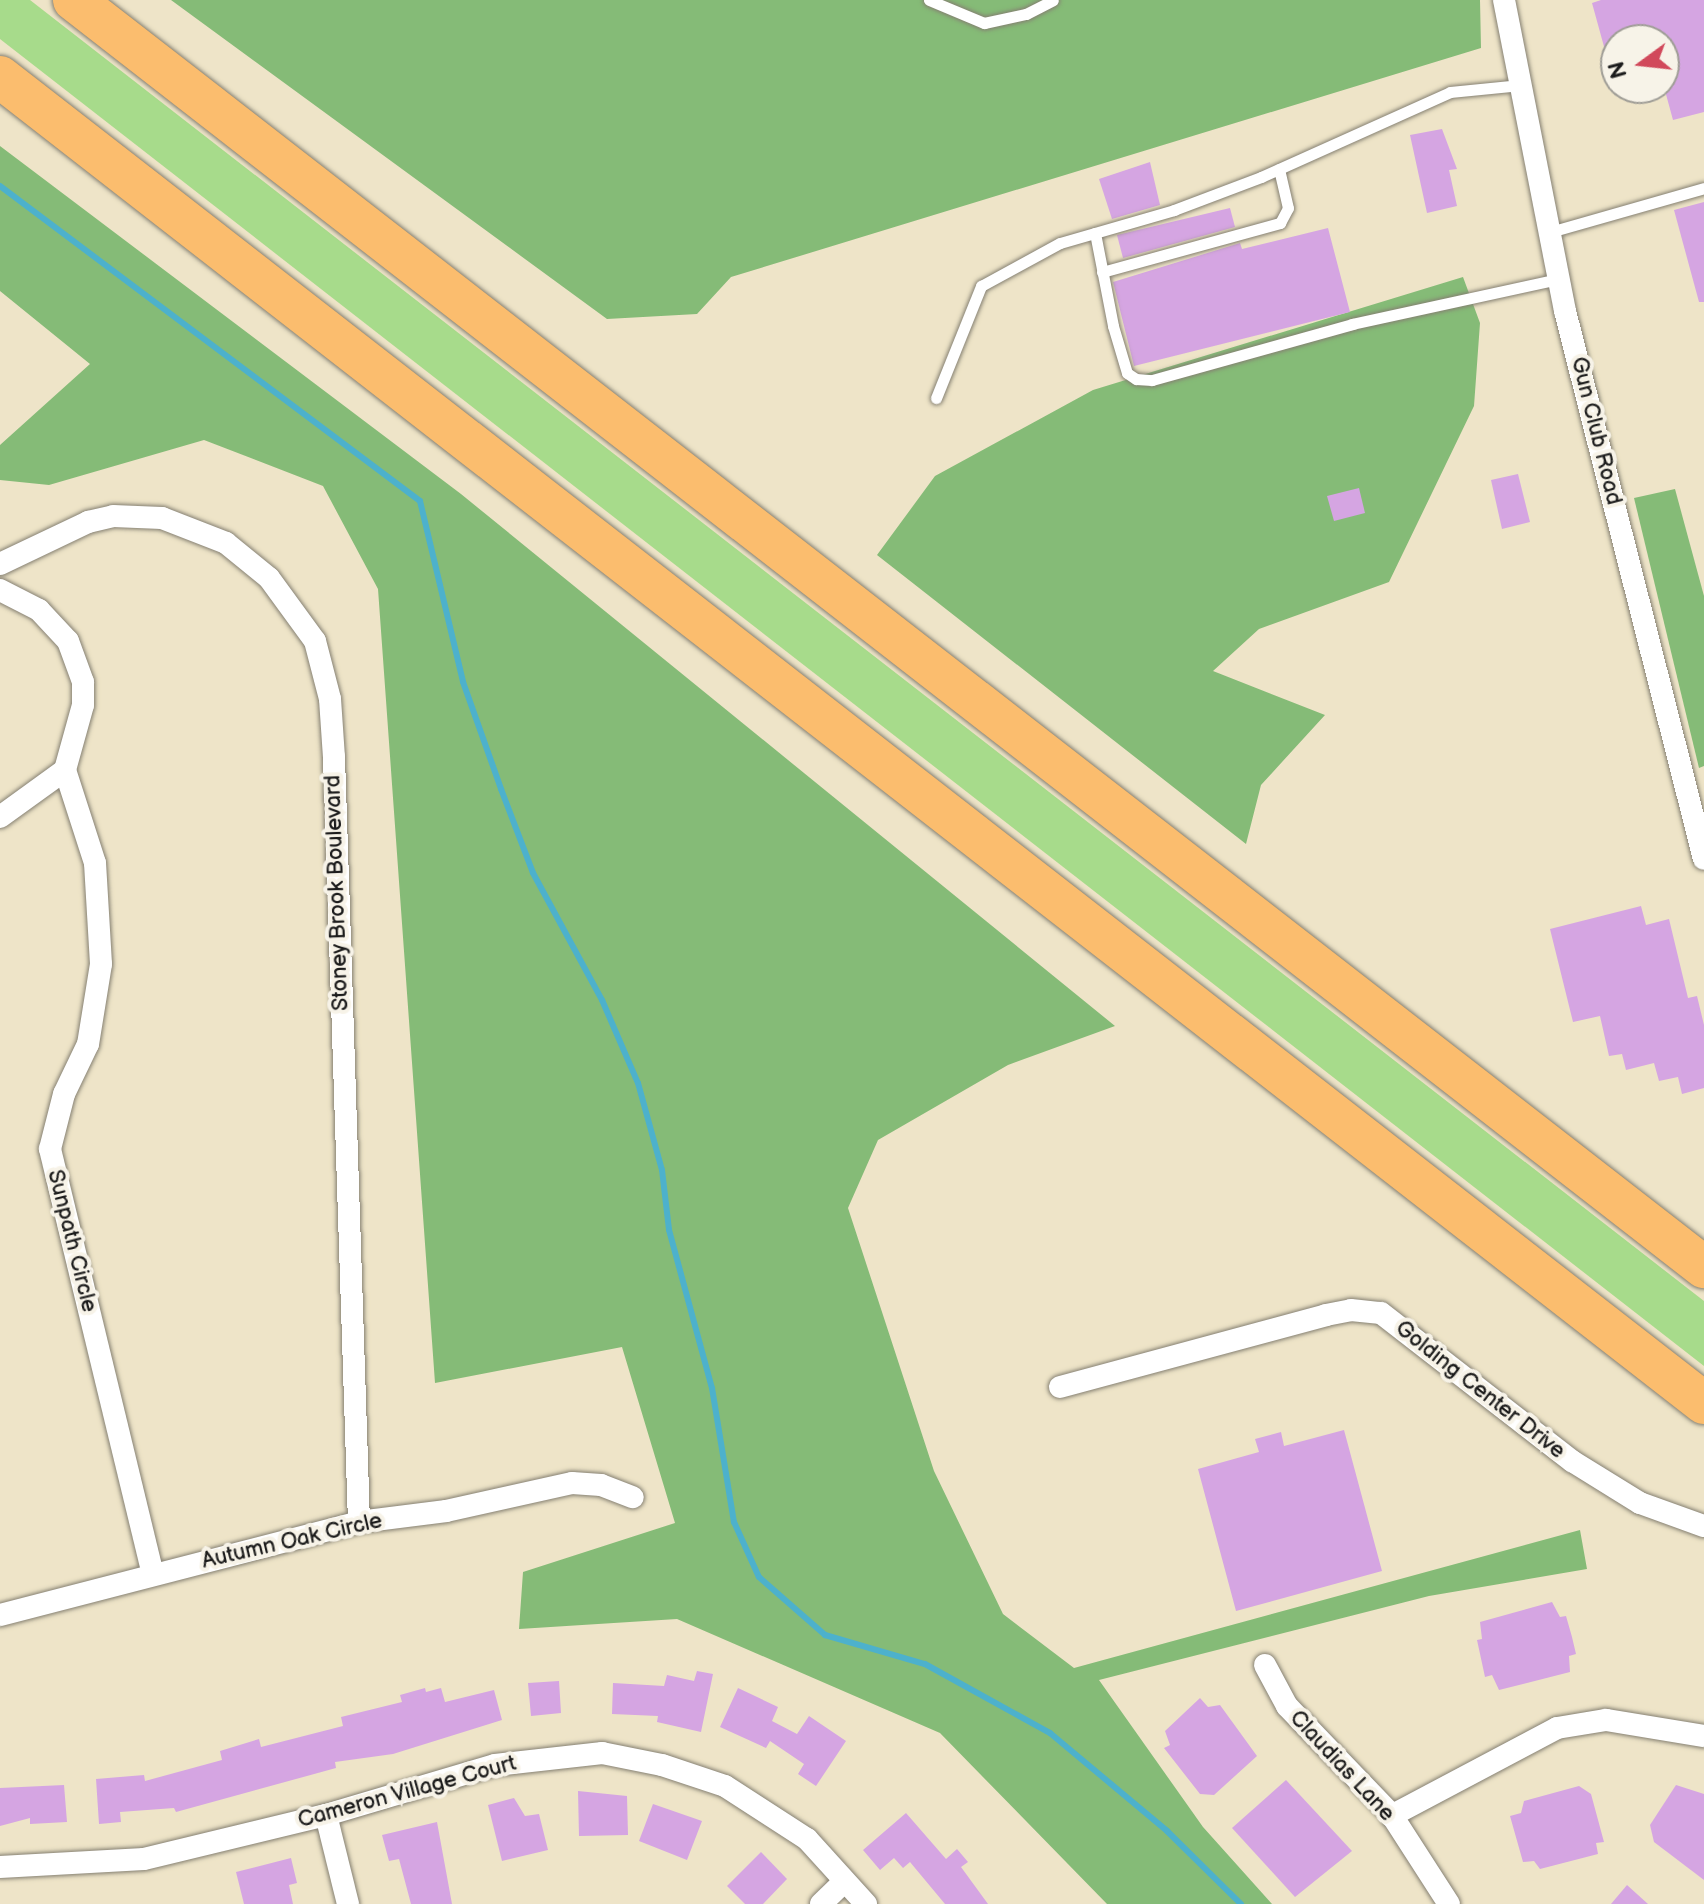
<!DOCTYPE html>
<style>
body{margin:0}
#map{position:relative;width:1704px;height:1904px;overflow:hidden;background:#eee4c8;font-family:"Balsamiq Sans",sans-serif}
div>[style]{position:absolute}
.green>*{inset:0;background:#a7db8b}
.forest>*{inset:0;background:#85bb77}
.stream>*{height:6px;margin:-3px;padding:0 3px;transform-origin:3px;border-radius:3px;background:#4db1cc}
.building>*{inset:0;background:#d5a5e2}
.roads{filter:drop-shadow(0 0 2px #858072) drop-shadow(0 0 2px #858072)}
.service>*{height:11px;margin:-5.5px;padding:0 5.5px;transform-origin:5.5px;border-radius:5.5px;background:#fff}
.minor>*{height:22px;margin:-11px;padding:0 11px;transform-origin:11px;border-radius:11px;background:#fff}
.motorway>*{height:42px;margin:-21px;padding:0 21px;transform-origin:21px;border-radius:21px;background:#fbbd6e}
span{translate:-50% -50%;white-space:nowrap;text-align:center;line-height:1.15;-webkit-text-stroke:8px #f7f3e8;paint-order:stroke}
.street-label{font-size:22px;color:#1c1c1c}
.north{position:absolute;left:1600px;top:24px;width:80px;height:80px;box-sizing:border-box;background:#f7f3e8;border:2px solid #9f9d96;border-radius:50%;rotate:255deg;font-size:22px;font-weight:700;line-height:32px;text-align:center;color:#1c1c1c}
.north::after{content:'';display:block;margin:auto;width:28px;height:36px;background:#d1495b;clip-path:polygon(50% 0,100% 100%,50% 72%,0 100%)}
</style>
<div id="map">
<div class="green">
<div style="clip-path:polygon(0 0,30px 0,1704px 1301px,1704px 1366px,0 39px)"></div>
</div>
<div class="forest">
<div style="clip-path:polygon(171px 0,1480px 0,1481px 48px,731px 277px,697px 314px,607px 319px)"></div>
<div style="clip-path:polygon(0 146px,461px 494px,1115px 1026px,1008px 1065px,878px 1140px,848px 1208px,934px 1471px,1003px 1614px,1074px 1668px,1580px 1530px,1587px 1569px,1429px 1596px,1099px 1680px,1203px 1827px,1272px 1904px,1107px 1904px,940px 1733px,677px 1619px,519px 1629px,523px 1572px,675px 1523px,622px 1347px,435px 1383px,378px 589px,323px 486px,204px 440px,49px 485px,0 480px,0 445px,90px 364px,0 291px)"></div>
<div style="clip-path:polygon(1463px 277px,1480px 323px,1474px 406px,1389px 582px,1259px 629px,1213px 671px,1325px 715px,1261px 785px,1246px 844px,877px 555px,935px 476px,1093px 390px)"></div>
<div style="clip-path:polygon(1675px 489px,1704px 596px,1704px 766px,1699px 768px,1634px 498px)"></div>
</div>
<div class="stream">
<div style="left:0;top:186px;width:525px;rotate:36.87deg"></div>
<div style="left:420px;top:501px;width:186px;rotate:76.6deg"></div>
<div style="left:463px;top:682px;width:114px;rotate:70.4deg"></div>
<div style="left:501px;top:789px;width:90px;rotate:69.1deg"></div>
<div style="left:533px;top:873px;width:145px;rotate:61.5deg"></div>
<div style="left:602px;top:1000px;width:90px;rotate:66.6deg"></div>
<div style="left:638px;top:1083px;width:90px;rotate:74.6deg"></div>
<div style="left:662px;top:1170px;width:60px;rotate:83.3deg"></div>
<div style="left:669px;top:1230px;width:164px;rotate:74.8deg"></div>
<div style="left:712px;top:1388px;width:136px;rotate:80.7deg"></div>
<div style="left:734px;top:1522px;width:60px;rotate:65.6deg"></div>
<div style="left:759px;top:1577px;width:88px;rotate:41.3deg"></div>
<div style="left:825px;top:1635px;width:104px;rotate:16.2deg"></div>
<div style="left:925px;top:1664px;width:143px;rotate:28.9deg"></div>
<div style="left:1050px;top:1733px;width:153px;rotate:39.9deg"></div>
<div style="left:1167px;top:1831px;width:104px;rotate:44.6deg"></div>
</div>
<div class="building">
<div style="clip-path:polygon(1601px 0,1704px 0,1704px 112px,1673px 120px,1664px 87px,1664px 40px,1616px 40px,1616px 71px,1611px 72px,1592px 3px)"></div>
<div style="clip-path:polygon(1442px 129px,1457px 169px,1449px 170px,1457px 206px,1427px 213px,1410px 135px)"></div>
<div style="clip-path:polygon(1150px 162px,1160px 205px,1112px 219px,1099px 179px)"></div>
<div style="clip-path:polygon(1704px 202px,1704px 302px,1699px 302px,1674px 210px)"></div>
<div style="clip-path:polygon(1230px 208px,1235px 227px,1123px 258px,1117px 235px)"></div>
<div style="clip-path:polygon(1328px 228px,1350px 312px,1134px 366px,1113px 282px,1240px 243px,1242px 249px)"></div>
<div style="clip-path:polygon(1518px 474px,1530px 522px,1502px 529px,1491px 480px)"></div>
<div style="clip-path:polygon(1359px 488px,1365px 513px,1334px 521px,1327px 496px)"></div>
<div style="clip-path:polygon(1641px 906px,1646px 925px,1669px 919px,1688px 998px,1697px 996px,1704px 1025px,1704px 1088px,1682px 1094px,1678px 1077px,1659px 1081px,1654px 1063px,1626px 1070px,1622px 1054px,1609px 1056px,1600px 1016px,1573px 1022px,1550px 929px)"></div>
<div style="clip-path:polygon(1344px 1430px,1382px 1571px,1236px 1611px,1198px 1469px,1259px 1452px,1255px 1439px,1281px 1432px,1284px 1446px)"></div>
<div style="clip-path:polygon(1552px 1602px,1560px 1617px,1566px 1616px,1572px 1637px,1576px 1654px,1569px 1656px,1570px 1672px,1499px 1690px,1492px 1675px,1485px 1677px,1477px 1640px,1482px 1639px,1480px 1622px)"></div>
<div style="clip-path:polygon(697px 1671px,713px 1674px,701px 1732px,657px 1722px,658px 1716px,612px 1714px,613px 1683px,664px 1686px,667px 1675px,694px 1681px)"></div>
<div style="clip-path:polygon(559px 1681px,561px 1713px,531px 1716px,528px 1683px)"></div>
<div style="clip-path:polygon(425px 1688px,426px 1692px,441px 1688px,445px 1702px,494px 1690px,502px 1720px,393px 1754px,335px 1762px,336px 1768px,176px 1812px,174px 1808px,120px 1812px,121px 1822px,99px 1824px,96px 1779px,144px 1775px,145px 1781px,222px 1760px,220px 1751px,259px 1739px,261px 1747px,343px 1726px,341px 1717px,402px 1702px,400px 1695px)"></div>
<div style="clip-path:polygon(738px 1688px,778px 1707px,772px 1721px,797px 1734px,809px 1716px,846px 1741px,816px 1786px,798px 1774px,804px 1764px,770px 1741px,766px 1748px,720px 1727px)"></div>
<div style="clip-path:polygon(1200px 1698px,1208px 1707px,1220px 1705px,1257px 1756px,1214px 1795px,1200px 1794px,1164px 1748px,1170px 1745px,1165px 1731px)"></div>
<div style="clip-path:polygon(1286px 1780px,1352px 1851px,1295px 1897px,1232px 1828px)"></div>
<div style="clip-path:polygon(64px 1785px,67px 1822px,30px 1824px,30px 1818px,0 1826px,0 1788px)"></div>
<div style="clip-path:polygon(1676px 1785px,1704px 1794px,1704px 1880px,1654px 1842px,1650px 1825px)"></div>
<div style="clip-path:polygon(1579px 1786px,1591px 1794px,1604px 1842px,1596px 1843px,1598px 1854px,1540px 1869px,1534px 1861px,1523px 1862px,1510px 1816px,1521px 1813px,1524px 1801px)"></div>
<div style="clip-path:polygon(578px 1791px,627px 1796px,628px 1835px,579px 1836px)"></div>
<div style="clip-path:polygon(514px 1798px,525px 1816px,539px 1814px,548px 1850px,502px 1861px,488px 1805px)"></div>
<div style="clip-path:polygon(653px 1804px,702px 1821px,687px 1860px,639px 1841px)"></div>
<div style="clip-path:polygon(906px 1813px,946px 1859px,957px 1849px,968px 1862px,961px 1867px,988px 1904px,945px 1904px,910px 1862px,903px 1868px,894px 1858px,880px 1870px,863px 1850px)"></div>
<div style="clip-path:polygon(437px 1822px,452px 1904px,411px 1904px,399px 1859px,389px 1861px,382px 1835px)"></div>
<div style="clip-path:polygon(761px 1852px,787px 1879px,763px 1904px,745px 1904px,727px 1886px)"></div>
<div style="clip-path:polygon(291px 1858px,297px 1883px,289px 1885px,293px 1904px,244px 1904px,236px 1872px)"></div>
<div style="clip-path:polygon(1627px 1885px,1648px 1904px,1611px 1904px)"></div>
</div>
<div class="roads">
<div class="service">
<div style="left:929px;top:0;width:60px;rotate:22.7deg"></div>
<div style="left:984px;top:23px;width:43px;rotate:-12.1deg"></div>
<div style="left:1026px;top:14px;width:30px;rotate:-27deg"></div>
<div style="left:1550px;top:232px;width:160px;rotate:-15.9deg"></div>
<div style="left:1095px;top:233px;width:95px;rotate:79deg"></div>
<div style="left:1113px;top:326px;width:49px;rotate:73.4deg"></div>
<div style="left:1127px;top:373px;width:11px;rotate:34deg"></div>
<div style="left:1136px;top:379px;width:16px;rotate:4deg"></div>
<div style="left:1152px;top:380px;width:208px;rotate:-15.6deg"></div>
<div style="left:1352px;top:324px;width:212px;rotate:-12.3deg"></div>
<div style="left:1102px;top:272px;width:185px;rotate:-15.4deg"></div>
<div style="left:1280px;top:223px;width:17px;rotate:-62deg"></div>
<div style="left:1288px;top:208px;width:40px;rotate:-103deg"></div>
<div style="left:936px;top:398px;width:121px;rotate:-68.1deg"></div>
<div style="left:981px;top:286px;width:90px;rotate:-28.6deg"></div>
<div style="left:1060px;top:243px;width:119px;rotate:-16.1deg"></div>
<div style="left:1174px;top:210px;width:93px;rotate:-20.8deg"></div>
<div style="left:1261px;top:177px;width:207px;rotate:-24.2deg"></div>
<div style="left:1450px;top:92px;width:71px;rotate:-5.6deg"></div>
</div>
<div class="minor">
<div style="left:1504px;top:0;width:317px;rotate:78.9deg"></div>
<div style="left:1565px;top:311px;width:565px;rotate:75.77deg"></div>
<div style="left:0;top:564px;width:98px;rotate:-25.5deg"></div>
<div style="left:88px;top:522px;width:26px;rotate:-13deg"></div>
<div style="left:113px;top:516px;width:49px;rotate:2.3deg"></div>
<div style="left:162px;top:518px;width:69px;rotate:21.3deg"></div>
<div style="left:226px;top:543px;width:55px;rotate:39.1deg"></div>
<div style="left:269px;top:578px;width:78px;rotate:53.9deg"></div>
<div style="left:315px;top:641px;width:60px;rotate:75.5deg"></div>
<div style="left:330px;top:699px;width:58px;rotate:86.1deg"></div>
<div style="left:334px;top:757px;width:765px;rotate:88.13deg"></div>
<div style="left:0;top:590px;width:44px;rotate:27.1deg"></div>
<div style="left:39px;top:610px;width:42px;rotate:46.9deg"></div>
<div style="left:68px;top:641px;width:44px;rotate:69.9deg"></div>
<div style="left:83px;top:682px;width:23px;rotate:90deg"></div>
<div style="left:83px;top:705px;width:67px;rotate:105.5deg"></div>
<div style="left:65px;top:770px;width:80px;rotate:144.1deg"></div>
<div style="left:65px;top:770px;width:98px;rotate:72.1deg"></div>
<div style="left:95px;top:863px;width:101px;rotate:86.6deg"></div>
<div style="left:101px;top:964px;width:81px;rotate:99.2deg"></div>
<div style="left:88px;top:1044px;width:55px;rotate:115.6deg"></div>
<div style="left:64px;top:1094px;width:57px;rotate:104.3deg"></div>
<div style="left:50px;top:1149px;width:438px;rotate:76.4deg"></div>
<div style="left:1060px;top:1387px;width:276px;rotate:-15.1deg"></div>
<div style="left:1326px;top:1315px;width:25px;rotate:-11deg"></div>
<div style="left:1351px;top:1310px;width:30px;rotate:6deg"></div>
<div style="left:1381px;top:1313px;width:242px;rotate:37.8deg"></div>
<div style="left:1572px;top:1461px;width:80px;rotate:31.7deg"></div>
<div style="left:1640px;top:1503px;width:68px;rotate:19.8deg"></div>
<div style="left:0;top:1615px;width:371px;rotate:-14.5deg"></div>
<div style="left:359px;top:1522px;width:88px;rotate:-7.2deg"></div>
<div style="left:446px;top:1511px;width:129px;rotate:-12.5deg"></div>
<div style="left:572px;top:1483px;width:29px;rotate:4deg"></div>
<div style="left:601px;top:1485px;width:34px;rotate:21deg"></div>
<div style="left:1265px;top:1665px;width:47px;rotate:61.8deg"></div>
<div style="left:1287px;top:1706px;width:150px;rotate:46.1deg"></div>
<div style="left:1391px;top:1814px;width:107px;rotate:57.2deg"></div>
<div style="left:326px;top:1815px;width:92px;rotate:76.1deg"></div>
<div style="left:1391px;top:1816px;width:188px;rotate:-27.9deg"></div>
<div style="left:1557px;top:1728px;width:50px;rotate:-9.3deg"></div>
<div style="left:1606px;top:1720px;width:99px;rotate:9.3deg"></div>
<div style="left:0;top:1867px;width:144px;rotate:-3.2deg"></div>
<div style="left:144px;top:1859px;width:187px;rotate:-13.6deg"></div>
<div style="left:326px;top:1815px;width:176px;rotate:-16.5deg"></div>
<div style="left:495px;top:1765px;width:108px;rotate:-6.4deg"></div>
<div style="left:602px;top:1753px;width:61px;rotate:11.3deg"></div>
<div style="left:662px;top:1765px;width:66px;rotate:18.4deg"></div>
<div style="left:725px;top:1786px;width:98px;rotate:32.9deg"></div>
<div style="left:807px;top:1839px;width:88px;rotate:47.8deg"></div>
<div style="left:821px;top:1904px;width:32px;rotate:-44deg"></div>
</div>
<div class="motorway">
<div style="left:74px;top:0;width:2065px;rotate:37.86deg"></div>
<div style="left:0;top:77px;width:2159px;rotate:37.89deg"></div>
</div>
</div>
<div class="street-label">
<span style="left:1596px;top:431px;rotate:76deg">Gun Club Road</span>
<span style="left:337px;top:893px;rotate:-92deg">Stoney Brook Boulevard</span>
<span style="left:72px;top:1241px;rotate:76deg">Sunpath Circle</span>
<span style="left:1480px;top:1390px;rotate:38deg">Golding Center Drive</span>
<span style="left:292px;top:1541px;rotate:-13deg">Autumn Oak Circle</span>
<span style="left:1342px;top:1766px;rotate:47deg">Claudias Lane</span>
<span style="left:407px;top:1792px;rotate:-15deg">Cameron Village Court</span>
</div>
<div class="north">N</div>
</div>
